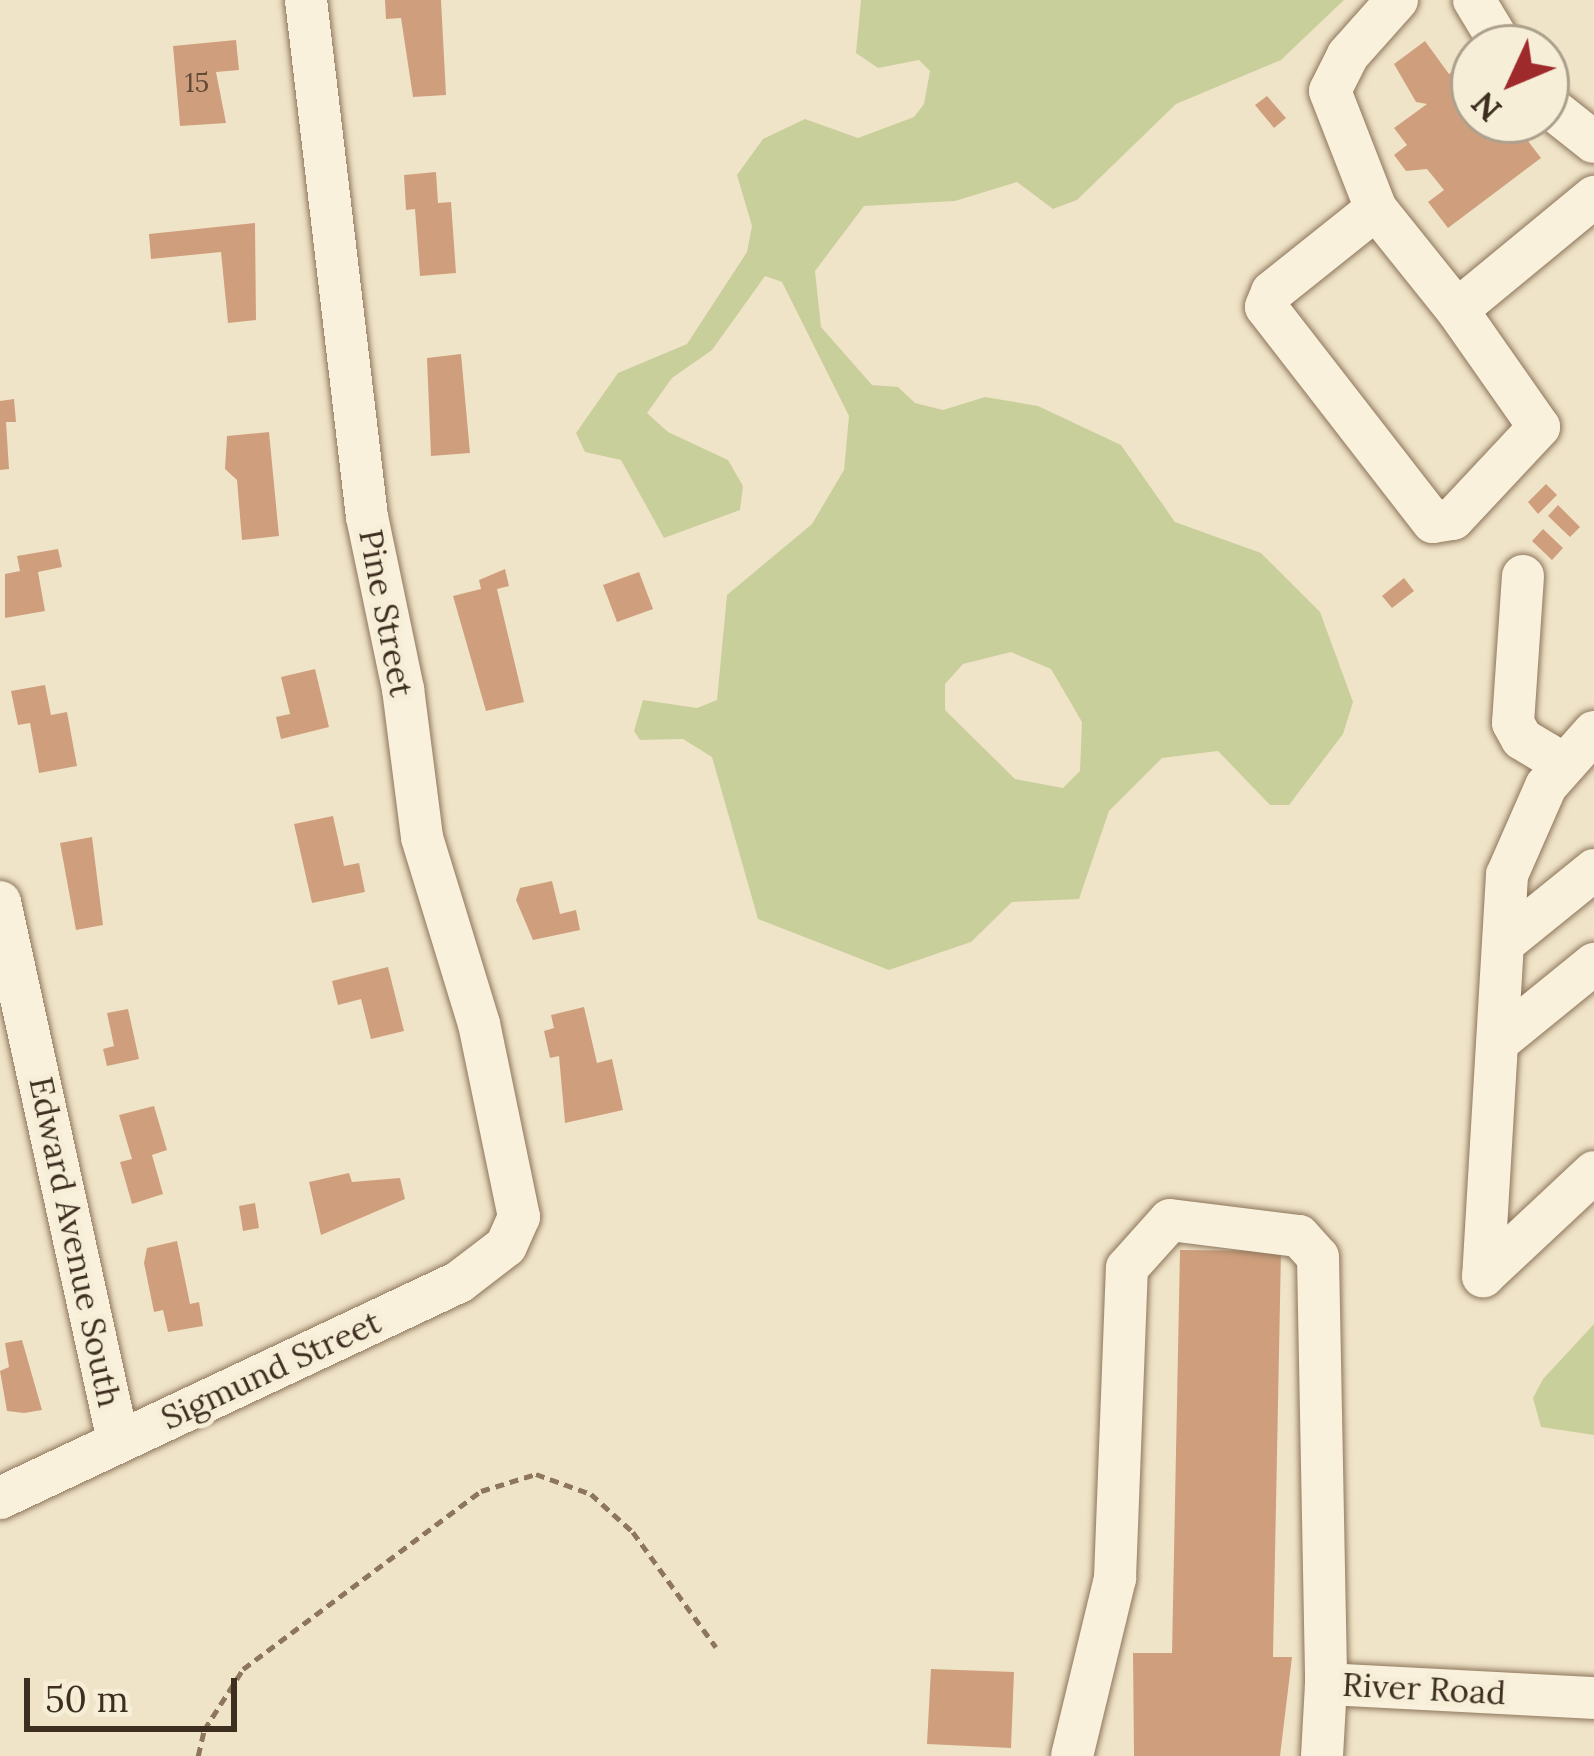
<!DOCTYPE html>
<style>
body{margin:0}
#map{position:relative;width:1594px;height:1756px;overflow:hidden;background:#f0e4c8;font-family:Lora,serif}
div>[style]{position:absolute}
.green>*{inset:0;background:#c9cf9b}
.building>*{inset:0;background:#cf9f7d}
.path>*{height:4.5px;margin-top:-2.25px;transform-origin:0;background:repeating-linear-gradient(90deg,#8d765c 0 9px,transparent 0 15px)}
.roads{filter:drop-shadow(0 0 3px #8d765c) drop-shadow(0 0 3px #8d765c)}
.minor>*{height:42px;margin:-21px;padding:0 21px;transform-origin:21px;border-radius:21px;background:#faf1dc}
span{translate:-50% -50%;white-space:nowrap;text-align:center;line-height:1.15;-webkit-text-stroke:10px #f7eed8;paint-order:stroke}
.number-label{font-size:27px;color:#624a37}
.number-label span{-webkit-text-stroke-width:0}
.street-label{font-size:33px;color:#3d2e20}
.north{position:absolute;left:1450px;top:24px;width:120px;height:120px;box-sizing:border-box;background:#f7eed8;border:3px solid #ada18e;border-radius:50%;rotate:226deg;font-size:33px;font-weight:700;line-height:48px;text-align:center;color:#3d2e20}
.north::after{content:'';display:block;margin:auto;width:42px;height:54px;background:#9e2a2b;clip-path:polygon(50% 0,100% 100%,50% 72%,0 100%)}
.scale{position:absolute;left:24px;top:1678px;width:213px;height:54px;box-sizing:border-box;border:6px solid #3d2e20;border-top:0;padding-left:15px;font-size:36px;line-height:42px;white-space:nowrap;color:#3d2e20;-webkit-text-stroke:9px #f7eed8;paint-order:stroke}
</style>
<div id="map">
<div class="green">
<div style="clip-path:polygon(evenodd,861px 0,1344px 0,1281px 60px,1176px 104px,1077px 200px,1053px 209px,1017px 182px,955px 201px,864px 206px,815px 271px,821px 327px,872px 385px,898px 387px,915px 403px,943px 410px,985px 397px,1038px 406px,1121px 445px,1175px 522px,1261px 553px,1320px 612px,1353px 702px,1343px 734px,1289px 805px,1270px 805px,1218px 751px,1162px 758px,1109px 811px,1079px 899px,1012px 902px,971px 942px,889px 970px,758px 919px,712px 757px,683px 739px,640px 740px,634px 731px,643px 700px,697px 708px,717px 700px,727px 595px,812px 524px,844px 470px,849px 416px,782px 282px,765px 276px,712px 350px,672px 378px,647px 413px,668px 432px,728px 460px,743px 486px,740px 510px,664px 538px,621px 460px,585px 452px,576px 433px,618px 373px,687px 344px,747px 252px,752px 226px,737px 175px,763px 139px,805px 119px,858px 138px,914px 117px,924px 104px,930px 71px,919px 60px,878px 68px,856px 53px,861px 0,1011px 652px,1051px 669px,1082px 722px,1080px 771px,1063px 788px,1015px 779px,945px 710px,945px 684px,963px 664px,1011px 652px)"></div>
<div style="clip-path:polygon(1594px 1324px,1594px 1435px,1541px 1427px,1533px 1398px,1543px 1379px)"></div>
</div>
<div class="building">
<div style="clip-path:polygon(385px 0,441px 0,446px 95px,413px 97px,401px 18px,386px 19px)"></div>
<div style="clip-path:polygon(236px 40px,239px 70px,216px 72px,226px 123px,180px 126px,173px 46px)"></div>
<div style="clip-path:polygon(1425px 41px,1449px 74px,1474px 55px,1474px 120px,1512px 120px,1541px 158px,1448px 228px,1428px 202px,1444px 190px,1427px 169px,1406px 171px,1394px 155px,1407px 145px,1394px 128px,1427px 104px,1416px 102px,1394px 64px)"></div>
<div style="clip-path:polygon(1267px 96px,1286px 118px,1274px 128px,1255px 105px)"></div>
<div style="clip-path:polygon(436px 172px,438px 203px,451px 202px,456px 273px,420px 276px,415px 209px,406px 210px,404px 175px)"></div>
<div style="clip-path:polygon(255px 223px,256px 320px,228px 323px,221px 252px,151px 259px,149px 234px)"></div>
<div style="clip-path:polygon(461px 354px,470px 453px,431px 456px,427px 358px)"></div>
<div style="clip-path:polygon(14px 399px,16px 422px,6px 422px,9px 469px,0 470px,0 401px)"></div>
<div style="clip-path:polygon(269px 432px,279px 536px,242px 540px,237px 480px,225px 469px,227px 436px)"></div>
<div style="clip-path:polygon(1546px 484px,1557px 495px,1538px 514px,1528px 502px)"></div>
<div style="clip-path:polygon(1558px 505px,1580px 527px,1570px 537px,1548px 516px)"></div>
<div style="clip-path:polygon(1543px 529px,1563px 548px,1552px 560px,1532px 541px)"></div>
<div style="clip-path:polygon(58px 549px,62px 567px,38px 572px,45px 611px,5px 618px,5px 574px,20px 571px,17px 556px)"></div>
<div style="clip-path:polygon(505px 569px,509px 586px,497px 589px,524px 702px,486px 711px,453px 596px,481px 589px,479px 580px)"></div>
<div style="clip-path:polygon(639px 572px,653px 609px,617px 622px,603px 585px)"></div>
<div style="clip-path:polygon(1404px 578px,1414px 591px,1392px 608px,1382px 596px)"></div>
<div style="clip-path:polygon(315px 669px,329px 727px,281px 739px,276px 717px,290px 714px,281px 677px)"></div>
<div style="clip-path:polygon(45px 685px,51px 715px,67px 712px,77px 766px,39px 773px,30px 723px,18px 725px,11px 691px)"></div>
<div style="clip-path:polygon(333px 816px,344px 866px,359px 863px,365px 892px,312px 903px,294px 824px)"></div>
<div style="clip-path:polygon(92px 837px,103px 925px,76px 930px,60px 843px)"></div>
<div style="clip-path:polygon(552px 881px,560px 914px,576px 910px,580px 930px,533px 940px,516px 900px,520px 888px)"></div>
<div style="clip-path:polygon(388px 967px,404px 1031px,371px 1039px,361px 999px,338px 1005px,332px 981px)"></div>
<div style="clip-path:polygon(584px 1007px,597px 1063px,612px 1059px,623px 1110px,565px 1123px,559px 1056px,550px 1058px,544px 1031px,554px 1028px,551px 1015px)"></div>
<div style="clip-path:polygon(128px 1009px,139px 1059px,107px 1066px,103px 1049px,114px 1046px,107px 1013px)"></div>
<div style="clip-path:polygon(154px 1106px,167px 1150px,152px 1155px,163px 1194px,132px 1204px,120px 1162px,132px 1159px,119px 1115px)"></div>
<div style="clip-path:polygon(349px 1173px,352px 1182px,400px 1178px,405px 1199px,321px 1235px,309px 1182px)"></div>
<div style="clip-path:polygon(255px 1203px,259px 1228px,243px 1231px,239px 1206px)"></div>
<div style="clip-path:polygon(177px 1241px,190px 1304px,199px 1302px,203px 1326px,168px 1332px,163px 1310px,154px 1312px,144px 1263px,147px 1248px)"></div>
<div style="clip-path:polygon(1180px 1250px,1281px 1251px,1273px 1657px,1292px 1657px,1280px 1756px,1134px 1756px,1133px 1653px,1172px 1653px)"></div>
<div style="clip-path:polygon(22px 1340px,42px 1410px,24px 1413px,7px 1411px,0 1371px,9px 1367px,5px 1343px)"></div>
<div style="clip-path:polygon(931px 1669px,1014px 1672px,1011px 1748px,927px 1744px)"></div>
</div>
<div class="path">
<div style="left:198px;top:1756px;width:27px;rotate:-77deg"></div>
<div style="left:204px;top:1730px;width:72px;rotate:-57.4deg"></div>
<div style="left:243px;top:1669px;width:297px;rotate:-36.8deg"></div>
<div style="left:481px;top:1491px;width:58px;rotate:-17.2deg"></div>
<div style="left:536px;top:1474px;width:59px;rotate:20deg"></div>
<div style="left:591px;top:1494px;width:57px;rotate:42.1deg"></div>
<div style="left:633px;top:1532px;width:142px;rotate:54.2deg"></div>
</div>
<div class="roads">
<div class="minor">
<div style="left:1397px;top:0;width:74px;rotate:131.7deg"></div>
<div style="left:1348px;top:55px;width:40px;rotate:116.6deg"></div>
<div style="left:1330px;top:91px;width:127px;rotate:68.7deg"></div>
<div style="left:1376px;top:209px;width:133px;rotate:141.4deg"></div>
<div style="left:1272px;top:292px;width:16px;rotate:112deg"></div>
<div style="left:1266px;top:307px;width:272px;rotate:52.2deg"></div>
<div style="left:1433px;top:522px;width:20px;rotate:-9deg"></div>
<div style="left:1453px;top:519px;width:126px;rotate:-46.9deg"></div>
<div style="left:1539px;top:427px;width:143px;rotate:-125deg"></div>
<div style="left:1457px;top:310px;width:178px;rotate:-39.5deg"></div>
<div style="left:1474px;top:0;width:56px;rotate:58.9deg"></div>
<div style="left:1546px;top:104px;width:61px;rotate:38.4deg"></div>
<div style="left:1376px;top:209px;width:129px;rotate:51.3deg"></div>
<div style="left:1523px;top:576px;width:147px;rotate:93.9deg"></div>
<div style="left:1513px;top:723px;width:18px;rotate:61deg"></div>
<div style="left:1522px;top:739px;width:49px;rotate:30.8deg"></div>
<div style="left:1594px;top:732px;width:72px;rotate:131.6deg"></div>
<div style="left:1546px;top:786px;width:97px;rotate:113.7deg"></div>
<div style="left:1507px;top:875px;width:402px;rotate:93.4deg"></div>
<div style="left:1483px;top:1276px;width:152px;rotate:-43.1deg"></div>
<div style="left:0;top:902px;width:552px;rotate:77.65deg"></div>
<div style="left:1504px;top:943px;width:116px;rotate:-39deg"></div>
<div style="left:1498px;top:1042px;width:124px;rotate:-39.1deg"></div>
<div style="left:0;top:1498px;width:507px;rotate:-25.2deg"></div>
<div style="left:459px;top:1282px;width:59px;rotate:-37.5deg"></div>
<div style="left:506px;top:1246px;width:32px;rotate:-66deg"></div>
<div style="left:519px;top:1217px;width:197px;rotate:-101.7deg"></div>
<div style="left:479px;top:1024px;width:195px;rotate:-107deg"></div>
<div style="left:422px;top:837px;width:149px;rotate:-97.3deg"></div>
<div style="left:403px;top:689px;width:176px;rotate:-101.8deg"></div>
<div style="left:367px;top:517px;width:521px;rotate:-96.73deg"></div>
<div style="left:1072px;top:1756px;width:183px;rotate:-76.4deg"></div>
<div style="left:1115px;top:1578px;width:310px;rotate:-87.8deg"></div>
<div style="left:1127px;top:1268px;width:64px;rotate:-48.1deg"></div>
<div style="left:1170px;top:1220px;width:130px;rotate:7.1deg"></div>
<div style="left:1299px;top:1236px;width:28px;rotate:48deg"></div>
<div style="left:1318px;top:1257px;width:427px;rotate:88.9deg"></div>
<div style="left:1322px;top:1756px;width:72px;rotate:-86.8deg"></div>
<div style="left:1326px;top:1684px;width:268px;rotate:3deg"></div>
</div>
</div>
<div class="number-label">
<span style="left:197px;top:83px">15</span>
</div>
<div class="street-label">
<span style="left:386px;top:613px;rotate:79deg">Pine Street</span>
<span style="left:75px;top:1242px;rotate:78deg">Edward Avenue South</span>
<span style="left:271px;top:1370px;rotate:-25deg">Sigmund Street</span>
<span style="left:1424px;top:1689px;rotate:3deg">River Road</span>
</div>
<div class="north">N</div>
<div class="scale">50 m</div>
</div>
